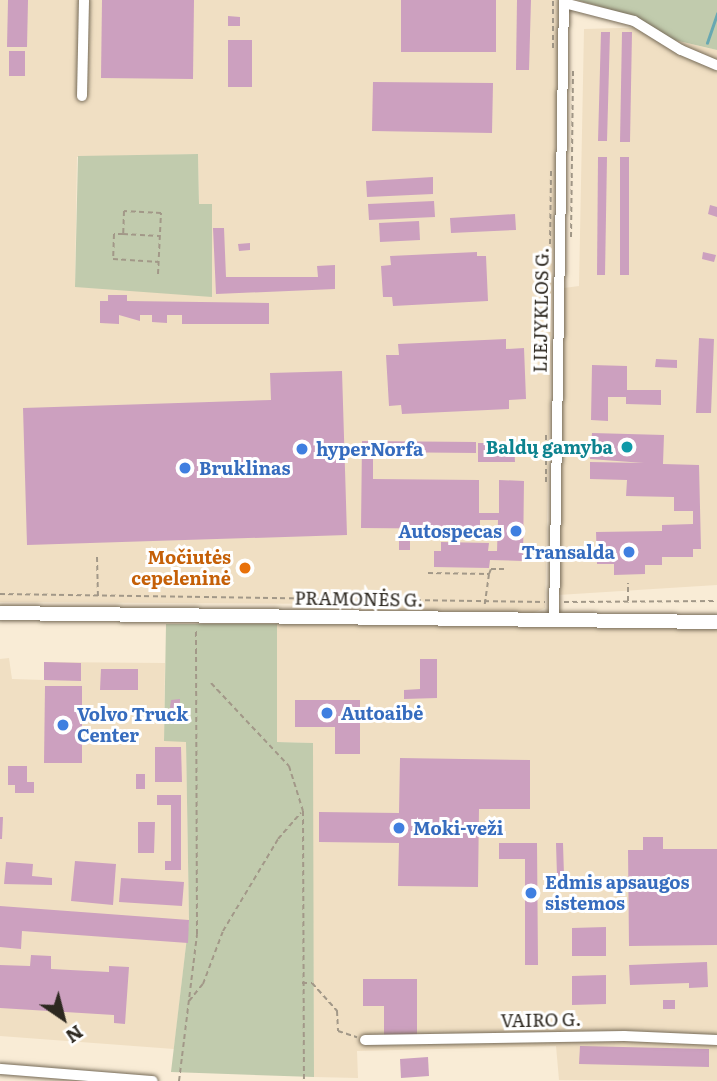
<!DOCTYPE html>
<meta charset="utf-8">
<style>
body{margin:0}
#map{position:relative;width:717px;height:1081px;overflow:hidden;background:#f9ecd6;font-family:Literata,serif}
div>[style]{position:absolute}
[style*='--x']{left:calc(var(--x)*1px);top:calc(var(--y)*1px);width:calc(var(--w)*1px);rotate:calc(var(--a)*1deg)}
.built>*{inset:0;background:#f0dfc3}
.green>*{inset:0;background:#c1cbad}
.stream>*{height:2.5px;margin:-1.25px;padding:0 1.25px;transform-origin:1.25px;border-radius:1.25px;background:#68a8b2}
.building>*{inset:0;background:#cca0bf}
.path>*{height:2px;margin-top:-1px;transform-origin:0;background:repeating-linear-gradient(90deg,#a29888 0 5px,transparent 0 8.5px)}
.roads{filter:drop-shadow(0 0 2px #766b58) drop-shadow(0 0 2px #766b58)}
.minor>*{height:10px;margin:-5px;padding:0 5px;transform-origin:5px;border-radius:5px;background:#fff}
.secondary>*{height:14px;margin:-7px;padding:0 7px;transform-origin:7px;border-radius:7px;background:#fff}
.dots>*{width:19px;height:19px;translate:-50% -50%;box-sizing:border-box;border:4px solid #fff;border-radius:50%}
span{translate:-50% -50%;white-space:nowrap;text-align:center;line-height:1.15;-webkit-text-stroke:6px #fff;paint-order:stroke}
.street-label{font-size:18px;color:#2d2820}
.culture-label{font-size:18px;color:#0d838f;font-weight:700}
.right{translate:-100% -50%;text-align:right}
.shop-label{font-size:18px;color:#366cbe;font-weight:700}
.left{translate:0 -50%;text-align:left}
.food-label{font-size:18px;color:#c56008;font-weight:700}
.north{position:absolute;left:28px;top:983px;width:70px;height:70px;-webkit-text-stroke:5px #fff;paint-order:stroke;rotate:145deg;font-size:19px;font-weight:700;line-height:28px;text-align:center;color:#2d2820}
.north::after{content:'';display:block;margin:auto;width:24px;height:32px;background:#2d2820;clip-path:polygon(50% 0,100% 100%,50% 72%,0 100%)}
</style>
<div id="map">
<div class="built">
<div style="clip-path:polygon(evenodd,0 0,559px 0,545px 608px,533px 613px,368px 610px,360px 604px,0 602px,0 0,198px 154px,199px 204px,212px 204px,75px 287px,77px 157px,198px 154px)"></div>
<div style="clip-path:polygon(656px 27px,670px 39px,717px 50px,717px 585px,558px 595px,564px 288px,579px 286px,584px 29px)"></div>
<div style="clip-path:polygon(277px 624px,717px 629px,717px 1081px,559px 1080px,556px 1046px,357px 1051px,358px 1078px,314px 1077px,312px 743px,277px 742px)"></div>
<div style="clip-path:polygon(9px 658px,12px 679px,44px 680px,44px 662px,165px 663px,164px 741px,186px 741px,189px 920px,174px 1049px,0 1036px,0 659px)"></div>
</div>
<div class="green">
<div style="clip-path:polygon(577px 0,717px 0,717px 50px,670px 39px,636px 17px)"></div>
<div style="clip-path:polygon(198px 154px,199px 204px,212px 204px,212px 297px,75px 287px,78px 156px)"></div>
<div style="clip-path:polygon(166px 624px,277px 624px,277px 742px,313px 743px,314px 1077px,171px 1072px,189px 920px,186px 742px,164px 741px)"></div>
</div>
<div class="stream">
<div style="--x:707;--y:43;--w:31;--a:-71"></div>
</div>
<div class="building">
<div style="clip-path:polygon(8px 0,28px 0,27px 47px,7px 47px)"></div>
<div style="clip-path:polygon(102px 0,194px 0,193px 79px,101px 78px)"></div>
<div style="clip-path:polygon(401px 0,496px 0,496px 52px,401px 52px)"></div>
<div style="clip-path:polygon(517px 0,531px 0,529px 70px,516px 70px)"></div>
<div style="clip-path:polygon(228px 16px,240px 17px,240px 26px,228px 26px)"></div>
<div style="clip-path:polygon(601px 32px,610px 32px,607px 141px,598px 141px)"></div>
<div style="clip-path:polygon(622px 32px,632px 32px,630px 142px,620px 142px)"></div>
<div style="clip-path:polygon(228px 40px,252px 40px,252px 87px,228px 87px)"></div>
<div style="clip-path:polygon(9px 51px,25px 51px,25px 76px,9px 76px)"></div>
<div style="clip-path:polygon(373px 82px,493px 83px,492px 133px,372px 131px)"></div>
<div style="clip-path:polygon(598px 157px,607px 157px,605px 275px,597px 275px)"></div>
<div style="clip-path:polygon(620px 157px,629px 157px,629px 275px,620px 275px)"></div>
<div style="clip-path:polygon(433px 177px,433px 194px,367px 197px,366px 181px)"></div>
<div style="clip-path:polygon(434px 201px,435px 217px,369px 220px,368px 204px)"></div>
<div style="clip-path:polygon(710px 205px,717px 207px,717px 217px,708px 214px)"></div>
<div style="clip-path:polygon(515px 214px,516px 230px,451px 233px,450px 218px)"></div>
<div style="clip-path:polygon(419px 221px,420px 240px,380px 242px,379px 223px)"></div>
<div style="clip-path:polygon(213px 228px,224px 228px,226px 277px,318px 277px,317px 266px,335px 265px,335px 289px,216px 294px)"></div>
<div style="clip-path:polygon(250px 243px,250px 250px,239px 251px,238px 244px)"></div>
<div style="clip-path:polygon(477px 252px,477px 256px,486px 256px,488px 301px,393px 306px,392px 297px,383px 297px,381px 266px,391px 265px,390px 256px)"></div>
<div style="clip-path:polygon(703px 252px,716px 255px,714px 262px,702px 259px)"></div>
<div style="clip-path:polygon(108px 295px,127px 295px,127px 301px,269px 303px,269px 324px,182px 324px,182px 315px,167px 315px,167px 323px,152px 322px,152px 315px,140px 315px,140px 321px,119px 315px,119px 324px,100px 323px,100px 301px,108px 301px)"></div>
<div style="clip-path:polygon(699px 338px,714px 339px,711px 413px,696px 413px)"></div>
<div style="clip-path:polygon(506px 339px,506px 349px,524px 348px,526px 399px,509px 400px,509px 409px,402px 414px,401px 405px,389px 406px,386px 355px,399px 355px,398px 344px)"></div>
<div style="clip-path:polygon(656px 359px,677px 360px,677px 368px,655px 367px)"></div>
<div style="clip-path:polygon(592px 365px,627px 366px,627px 390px,661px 390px,661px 405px,626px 404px,626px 397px,608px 397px,608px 421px,591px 420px)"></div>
<div style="clip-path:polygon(342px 371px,347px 535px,27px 545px,23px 408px,271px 400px,270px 373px)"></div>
<div style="clip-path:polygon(592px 433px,664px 435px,663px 464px,699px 465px,701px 549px,693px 549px,693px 557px,662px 557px,662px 565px,645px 565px,645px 574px,614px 575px,614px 564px,597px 564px,596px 532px,662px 531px,662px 525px,693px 524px,693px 511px,674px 511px,674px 497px,626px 496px,627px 480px,590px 479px,590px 462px,644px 463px,590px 459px)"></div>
<div style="clip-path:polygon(362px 441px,476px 442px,476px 453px,373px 452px,373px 479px,479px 480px,479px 513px,499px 513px,499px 480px,524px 481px,523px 561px,490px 560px,489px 568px,434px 567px,434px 551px,441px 551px,441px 542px,489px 543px,488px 551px,497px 551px,498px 520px,480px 520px,480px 529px,361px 528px)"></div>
<div style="clip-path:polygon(478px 443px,514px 443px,515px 462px,478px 462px)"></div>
<div style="clip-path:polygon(399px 540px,410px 540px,410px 550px,399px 550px)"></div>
<div style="clip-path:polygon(253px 565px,253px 571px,238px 572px,238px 566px)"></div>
<div style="clip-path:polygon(420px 659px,437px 659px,437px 698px,404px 699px,404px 690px,420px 689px)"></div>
<div style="clip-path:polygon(44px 662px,81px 663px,81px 681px,44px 680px)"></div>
<div style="clip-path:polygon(101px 669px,138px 669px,138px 690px,100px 690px)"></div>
<div style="clip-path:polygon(45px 686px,82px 686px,82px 763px,44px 763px)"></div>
<div style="clip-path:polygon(180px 699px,179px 721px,168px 722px,171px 700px)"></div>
<div style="clip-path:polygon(295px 700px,360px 700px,360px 754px,335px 754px,335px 727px,295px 727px)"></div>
<div style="clip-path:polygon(155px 747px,181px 747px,182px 782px,155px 782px)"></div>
<div style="clip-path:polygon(400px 758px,530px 760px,530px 809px,479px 809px,478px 887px,398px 886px,399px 843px,319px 842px,319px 812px,399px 813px)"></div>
<div style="clip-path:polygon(8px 766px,27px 766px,27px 782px,34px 782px,34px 793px,15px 793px,15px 785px,8px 785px)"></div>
<div style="clip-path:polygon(136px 774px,145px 774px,145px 789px,136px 789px)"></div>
<div style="clip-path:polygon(157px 795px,181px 795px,181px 870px,165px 870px,165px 861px,171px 861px,171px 805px,157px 805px)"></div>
<div style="clip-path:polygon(0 817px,3px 817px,2px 839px,0 839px)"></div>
<div style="clip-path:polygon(138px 822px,155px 822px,154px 853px,138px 853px)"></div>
<div style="clip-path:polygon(643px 837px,663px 837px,663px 849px,717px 849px,717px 945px,629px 946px,628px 850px,643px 850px)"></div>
<div style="clip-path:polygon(499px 843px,537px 843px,538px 965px,525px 965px,525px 859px,499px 859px)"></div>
<div style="clip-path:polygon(556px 843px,563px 843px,564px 876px,557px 876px)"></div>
<div style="clip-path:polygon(75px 861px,116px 864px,113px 905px,71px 901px)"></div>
<div style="clip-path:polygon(6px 862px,33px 864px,32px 876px,52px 878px,52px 885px,4px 884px)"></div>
<div style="clip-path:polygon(121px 878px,184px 882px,182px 906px,119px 902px)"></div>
<div style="clip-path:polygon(0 906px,189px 920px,188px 943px,22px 931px,21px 949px,0 947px)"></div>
<div style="clip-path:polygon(606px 927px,606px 956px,572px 956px,572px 928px)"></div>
<div style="clip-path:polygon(31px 955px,51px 956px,51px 969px,109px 972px,109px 966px,129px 967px,125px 1024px,114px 1023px,114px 1015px,0 1008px,0 965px,30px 966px)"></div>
<div style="clip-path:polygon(707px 962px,708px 987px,689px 988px,689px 983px,630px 985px,629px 965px)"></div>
<div style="clip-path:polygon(606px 975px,606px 1004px,572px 1005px,572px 976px)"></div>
<div style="clip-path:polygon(363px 979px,417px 979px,417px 1037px,384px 1038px,384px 1006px,363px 1006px)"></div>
<div style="clip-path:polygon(663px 1000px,675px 1000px,675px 1009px,663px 1009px)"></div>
<div style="clip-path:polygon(580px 1046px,709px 1049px,709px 1067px,579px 1064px)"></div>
<div style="clip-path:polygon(428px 1057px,429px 1076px,401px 1078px,400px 1059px)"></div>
</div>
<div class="path">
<div style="--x:553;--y:48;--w:48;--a:-90"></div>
<div style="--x:123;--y:234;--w:36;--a:3"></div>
<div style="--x:571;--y:237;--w:166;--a:-89.3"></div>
<div style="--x:550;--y:244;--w:75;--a:-89.2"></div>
<div style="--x:158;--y:274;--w:61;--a:-87.2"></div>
<div style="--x:161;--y:213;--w:37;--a:-177"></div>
<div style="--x:124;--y:211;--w:23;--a:92"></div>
<div style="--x:123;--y:234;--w:9;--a:180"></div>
<div style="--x:114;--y:234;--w:25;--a:92"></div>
<div style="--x:113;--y:259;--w:46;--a:3.7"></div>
<div style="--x:546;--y:482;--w:51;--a:-90"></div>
<div style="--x:97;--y:557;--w:40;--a:88.6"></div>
<div style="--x:428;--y:573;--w:61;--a:0.9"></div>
<div style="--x:489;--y:574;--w:34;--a:98"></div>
<div style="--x:489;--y:574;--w:5;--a:-68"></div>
<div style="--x:491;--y:569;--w:17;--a:0"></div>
<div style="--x:0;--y:594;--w:545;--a:0.84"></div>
<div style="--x:628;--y:601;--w:18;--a:-90"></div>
<div style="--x:564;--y:602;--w:153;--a:-0.4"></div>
<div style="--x:211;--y:683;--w:114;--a:46.8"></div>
<div style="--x:289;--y:766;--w:47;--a:72.7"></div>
<div style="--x:303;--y:811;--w:270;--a:89.8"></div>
<div style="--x:302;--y:983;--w:10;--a:0"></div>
<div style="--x:312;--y:983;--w:38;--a:48"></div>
<div style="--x:337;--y:1011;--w:20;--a:87"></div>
<div style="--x:338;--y:1031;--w:20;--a:18"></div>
<div style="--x:189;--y:1001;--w:22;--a:-51"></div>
<div style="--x:203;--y:984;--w:57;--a:-69.3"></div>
<div style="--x:223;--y:931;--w:107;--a:-59.1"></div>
<div style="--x:278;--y:839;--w:35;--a:-49"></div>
<div style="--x:179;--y:1081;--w:148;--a:-83"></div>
<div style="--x:197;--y:934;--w:306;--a:-90.2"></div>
</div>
<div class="roads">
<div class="minor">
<div style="--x:564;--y:3;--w:72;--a:14.4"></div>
<div style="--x:634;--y:21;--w:55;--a:31.7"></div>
<div style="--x:681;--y:50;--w:39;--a:23"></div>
<div style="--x:82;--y:96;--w:96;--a:-88.8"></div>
<div style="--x:554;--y:620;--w:620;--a:-89.08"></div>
<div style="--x:365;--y:1040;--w:259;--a:-0.9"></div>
<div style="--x:624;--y:1036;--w:93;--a:2.5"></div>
<div style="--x:0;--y:1069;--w:153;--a:4.5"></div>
</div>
<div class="secondary">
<div style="--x:0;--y:613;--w:717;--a:0.72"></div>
</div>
</div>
<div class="dots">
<div style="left:627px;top:447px;background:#0f9aa8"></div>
<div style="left:302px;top:449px;background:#3f7fe0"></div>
<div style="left:185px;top:468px;background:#3f7fe0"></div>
<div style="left:516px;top:531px;background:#3f7fe0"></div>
<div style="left:629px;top:552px;background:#3f7fe0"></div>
<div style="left:245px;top:568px;background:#e8710a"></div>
<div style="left:327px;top:713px;background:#3f7fe0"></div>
<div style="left:63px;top:725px;background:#3f7fe0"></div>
<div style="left:399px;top:828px;background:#3f7fe0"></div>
<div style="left:531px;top:893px;background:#3f7fe0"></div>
</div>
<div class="street-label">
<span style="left:541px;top:310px;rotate:-89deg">LIEJYKLOS G.</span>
<span style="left:359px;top:599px;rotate:1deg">PRAMONĖS G.</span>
<span style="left:541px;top:1020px;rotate:-1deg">VAIRO G.</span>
</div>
<div class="culture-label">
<span class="right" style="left:613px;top:447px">Baldų gamyba</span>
</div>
<div class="shop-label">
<span class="left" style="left:316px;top:449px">hyperNorfa</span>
<span class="left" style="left:199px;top:468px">Bruklinas</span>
<span class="right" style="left:502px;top:531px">Autospecas</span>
<span class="right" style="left:615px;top:552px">Transalda</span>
<span class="left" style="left:341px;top:713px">Autoaibė</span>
<span class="left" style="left:77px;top:725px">Volvo Truck<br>Center</span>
<span class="left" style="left:413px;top:828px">Moki-veži</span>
<span class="left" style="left:545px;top:893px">Edmis apsaugos<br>sistemos</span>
</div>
<div class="food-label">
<span class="right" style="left:231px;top:568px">Močiutės<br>cepeleninė</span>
</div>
<div class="north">N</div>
</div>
